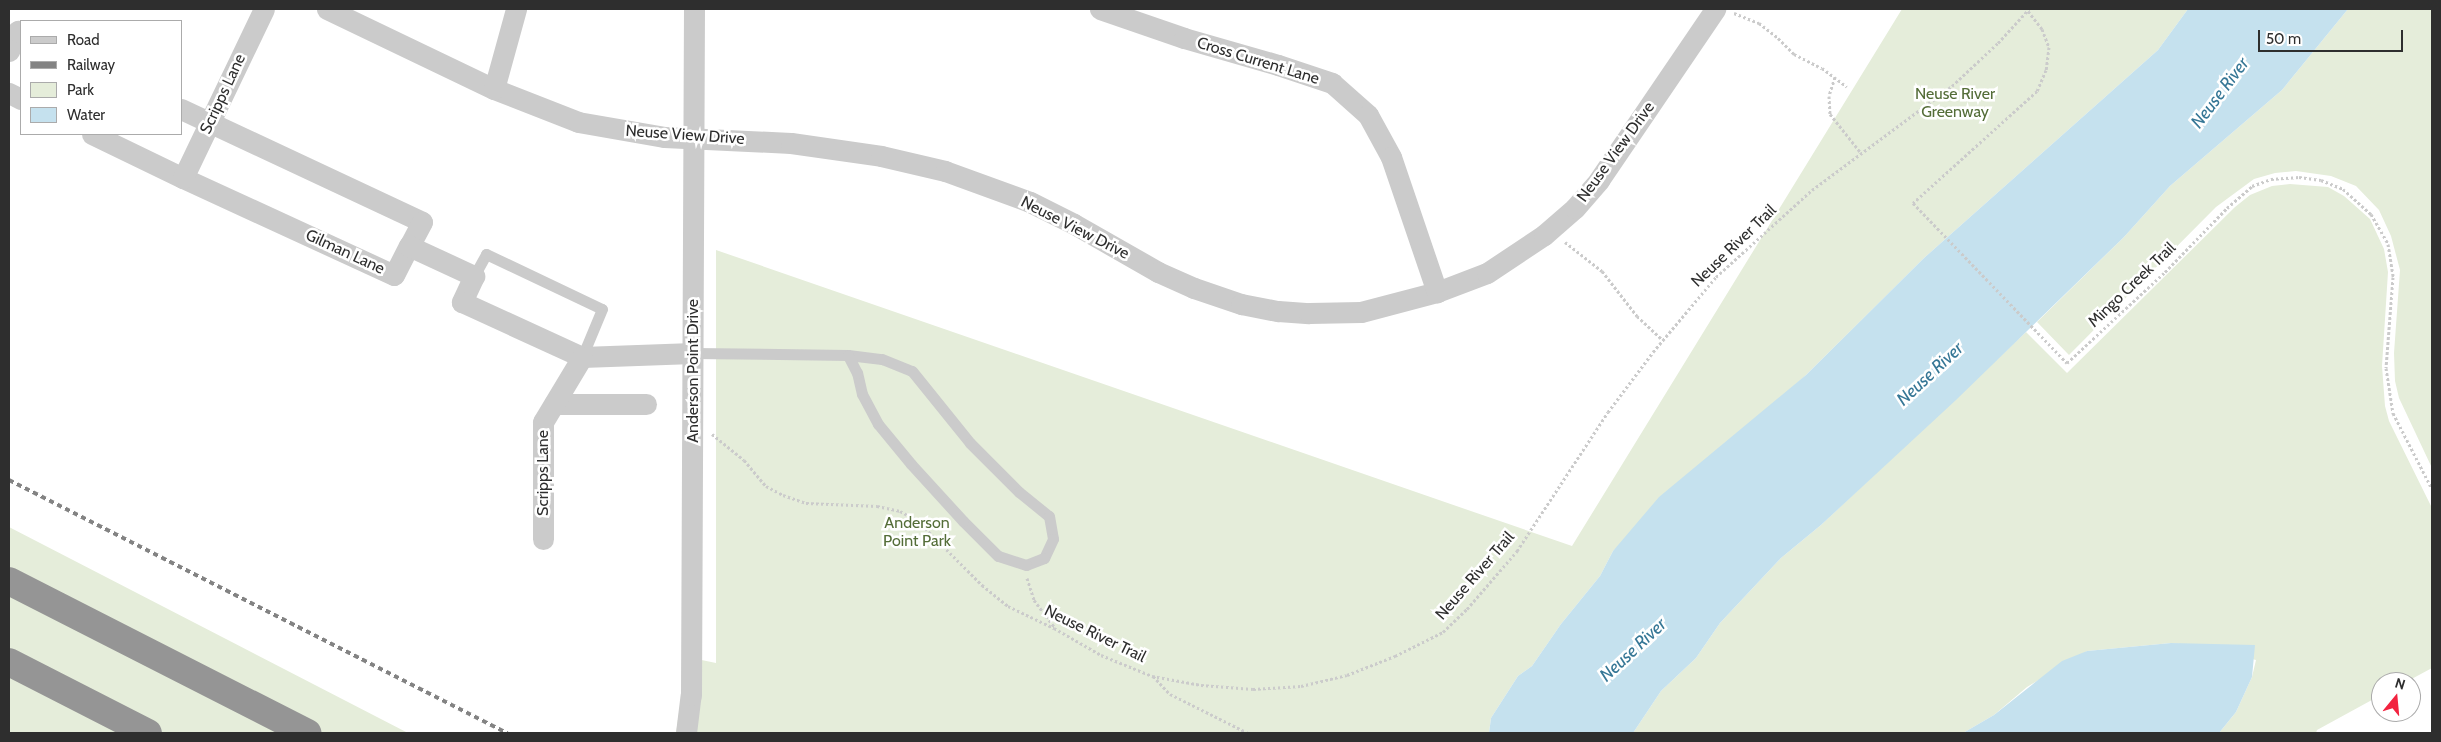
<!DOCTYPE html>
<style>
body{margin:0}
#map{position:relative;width:2441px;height:742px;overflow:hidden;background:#fff;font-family:Cabin,sans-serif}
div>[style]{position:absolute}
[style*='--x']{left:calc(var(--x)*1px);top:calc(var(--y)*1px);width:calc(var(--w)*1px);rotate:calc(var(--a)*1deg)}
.green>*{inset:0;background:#e5edda}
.water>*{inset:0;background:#c5e1ee}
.path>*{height:3px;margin-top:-1.5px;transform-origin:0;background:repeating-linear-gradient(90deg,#cbcbcb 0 2.5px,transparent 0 5px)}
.service>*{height:11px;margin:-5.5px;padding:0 5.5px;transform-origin:5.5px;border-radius:5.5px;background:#cbcbcb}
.minor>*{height:21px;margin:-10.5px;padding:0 10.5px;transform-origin:10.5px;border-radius:10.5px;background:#cbcbcb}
.motorway>*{height:28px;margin:-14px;padding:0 14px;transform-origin:14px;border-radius:14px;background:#959595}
.rail>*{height:4px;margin-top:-2px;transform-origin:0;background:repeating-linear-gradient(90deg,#838383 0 5px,transparent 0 9px)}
span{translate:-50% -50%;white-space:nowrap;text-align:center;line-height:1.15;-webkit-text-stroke:5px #fff;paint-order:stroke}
.street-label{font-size:16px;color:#2e2e2e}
.park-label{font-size:16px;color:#546d38}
.water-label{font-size:18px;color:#367796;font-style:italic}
.frame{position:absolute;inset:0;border:10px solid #2e2e2e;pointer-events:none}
.legend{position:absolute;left:20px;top:20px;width:162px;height:115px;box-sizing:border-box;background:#fff;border:1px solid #ababab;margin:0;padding:6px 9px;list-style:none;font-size:15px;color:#2e2e2e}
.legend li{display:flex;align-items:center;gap:10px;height:25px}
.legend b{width:25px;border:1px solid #ababab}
.north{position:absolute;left:2371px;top:672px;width:50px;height:50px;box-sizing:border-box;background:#fff;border:1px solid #ababab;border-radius:50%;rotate:17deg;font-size:14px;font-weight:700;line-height:20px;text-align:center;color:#2e2e2e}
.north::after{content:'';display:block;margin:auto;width:18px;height:22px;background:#f2233f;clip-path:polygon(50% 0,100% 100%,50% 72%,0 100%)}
.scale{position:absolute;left:2258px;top:30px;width:145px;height:22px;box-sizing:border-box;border:2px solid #2e2e2e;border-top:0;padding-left:6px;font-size:15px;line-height:18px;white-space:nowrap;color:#2e2e2e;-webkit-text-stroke:4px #fff;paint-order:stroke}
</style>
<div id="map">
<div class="green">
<div style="clip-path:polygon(1902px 9px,2188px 9px,2158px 50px,1924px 258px,1806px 375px,1613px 551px,1600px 576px,1561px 624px,1532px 666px,1518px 676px,1491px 718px,1489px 733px,676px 733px,687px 657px,716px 663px,716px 250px,1572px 546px)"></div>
<div style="clip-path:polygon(2348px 9px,2432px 9px,2432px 468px,2399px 398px,2395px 381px,2394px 353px,2400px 270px,2391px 236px,2379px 210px,2356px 186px,2331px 176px,2296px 171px,2275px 173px,2254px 179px,2216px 207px,2069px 355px,2037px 322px,2124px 237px,2170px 186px,2282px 90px)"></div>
<div style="clip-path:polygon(2290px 184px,2328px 187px,2344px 196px,2370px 219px,2384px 249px,2388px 272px,2382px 366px,2385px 406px,2389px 421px,2432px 508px,2432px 668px,2406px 682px,2381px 682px,2381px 695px,2317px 730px,2316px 733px,2219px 733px,2236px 712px,2252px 677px,2256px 660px,2199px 646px,2171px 643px,2087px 651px,2027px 687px,1994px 715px,1963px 733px,1633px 733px,1661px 691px,1696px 658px,1720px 623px,1781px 558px,1821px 525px,2026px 332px,2067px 373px,2235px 207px,2250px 195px,2272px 186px)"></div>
<div style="clip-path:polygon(9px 527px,408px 733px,9px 733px)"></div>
</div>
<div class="water">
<div style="clip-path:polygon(2188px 9px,2348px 9px,2282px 90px,2170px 186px,2124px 237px,1956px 400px,1821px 525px,1781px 558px,1720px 623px,1696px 658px,1661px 691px,1633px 733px,1489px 733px,1491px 718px,1518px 676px,1532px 666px,1561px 624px,1600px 576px,1613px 551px,1659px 497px,1806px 375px,1924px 258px,2158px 50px)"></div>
<div style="clip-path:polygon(2171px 643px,2255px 645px,2252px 677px,2236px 712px,2219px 733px,1963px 733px,1994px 715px,2062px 661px,2087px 651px)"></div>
</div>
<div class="path">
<div style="--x:2028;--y:11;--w:23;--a:52"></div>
<div style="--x:2042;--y:29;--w:19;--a:69"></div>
<div style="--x:2049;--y:47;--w:23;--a:97"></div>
<div style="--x:2046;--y:70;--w:23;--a:113"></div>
<div style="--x:2037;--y:91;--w:167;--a:137.9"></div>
<div style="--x:1913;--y:203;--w:222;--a:46.1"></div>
<div style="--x:2067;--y:363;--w:134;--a:-42.9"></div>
<div style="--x:2165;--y:272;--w:89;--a:-45.9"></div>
<div style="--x:2227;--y:208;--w:33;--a:-41"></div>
<div style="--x:2252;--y:186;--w:20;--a:-20"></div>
<div style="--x:2271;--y:179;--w:28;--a:-4"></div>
<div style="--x:2299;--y:177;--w:22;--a:8"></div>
<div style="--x:2321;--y:180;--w:24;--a:22"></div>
<div style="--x:2343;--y:189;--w:38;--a:42"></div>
<div style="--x:2371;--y:214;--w:34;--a:60"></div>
<div style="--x:2388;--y:244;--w:33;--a:81"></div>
<div style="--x:2393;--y:277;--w:91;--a:94.4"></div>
<div style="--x:2386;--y:368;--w:46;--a:81.2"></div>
<div style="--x:2393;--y:413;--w:85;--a:62.8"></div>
<div style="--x:1734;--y:13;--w:27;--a:22"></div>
<div style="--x:1759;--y:23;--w:24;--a:38"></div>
<div style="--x:1778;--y:38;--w:23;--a:45"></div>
<div style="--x:1794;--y:54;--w:31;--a:27"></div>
<div style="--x:1822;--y:68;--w:31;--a:37"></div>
<div style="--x:1835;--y:77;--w:20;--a:108"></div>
<div style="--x:1829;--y:96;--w:18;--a:87"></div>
<div style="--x:1830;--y:114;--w:50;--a:51.5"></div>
<div style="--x:1565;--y:242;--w:47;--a:38.1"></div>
<div style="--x:1602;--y:271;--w:57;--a:52.1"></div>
<div style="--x:1637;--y:316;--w:35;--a:43"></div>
<div style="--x:712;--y:434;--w:41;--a:39.1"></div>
<div style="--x:744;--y:460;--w:34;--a:50"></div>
<div style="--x:766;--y:486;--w:19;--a:28"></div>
<div style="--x:783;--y:495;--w:24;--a:19"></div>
<div style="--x:806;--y:503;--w:71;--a:2.4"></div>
<div style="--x:877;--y:506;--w:24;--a:12"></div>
<div style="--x:900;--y:511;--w:21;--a:29"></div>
<div style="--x:918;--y:521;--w:91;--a:45"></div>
<div style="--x:982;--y:585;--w:33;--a:39"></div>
<div style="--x:1008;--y:606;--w:51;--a:25.6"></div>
<div style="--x:1054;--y:628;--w:54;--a:29.9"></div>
<div style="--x:1101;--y:655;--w:55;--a:22.4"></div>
<div style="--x:1152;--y:676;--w:50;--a:10.4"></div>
<div style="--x:1201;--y:685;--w:52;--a:4.4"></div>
<div style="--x:1253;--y:689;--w:48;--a:-3.6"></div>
<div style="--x:1301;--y:686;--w:47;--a:-13.4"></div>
<div style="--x:1347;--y:675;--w:52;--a:-21.6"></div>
<div style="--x:1395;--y:656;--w:54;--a:-26.6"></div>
<div style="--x:1443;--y:632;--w:33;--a:-44"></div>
<div style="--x:1467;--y:609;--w:77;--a:-49.2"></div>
<div style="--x:1517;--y:551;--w:166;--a:-56.8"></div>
<div style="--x:1608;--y:412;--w:75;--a:-53.1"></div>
<div style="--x:1653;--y:352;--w:98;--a:-50"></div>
<div style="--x:1716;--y:277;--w:130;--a:-42.2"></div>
<div style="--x:1812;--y:190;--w:174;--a:-36.6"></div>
<div style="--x:1952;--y:86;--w:63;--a:-43.1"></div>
<div style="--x:1998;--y:43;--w:46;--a:-47.6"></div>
<div style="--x:1027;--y:578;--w:23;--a:72"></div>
<div style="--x:1034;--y:600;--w:34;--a:53"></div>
<div style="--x:1153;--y:676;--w:25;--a:47"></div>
<div style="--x:1170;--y:694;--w:87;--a:26.6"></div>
</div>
<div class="service">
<div style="--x:474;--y:276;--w:25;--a:-61"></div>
<div style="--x:486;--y:254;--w:128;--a:25.4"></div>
<div style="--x:602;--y:309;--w:52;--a:112.6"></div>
<div style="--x:693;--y:353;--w:155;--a:0.7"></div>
<div style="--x:848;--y:355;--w:34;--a:7"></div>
<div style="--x:882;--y:359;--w:32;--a:22"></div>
<div style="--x:912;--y:371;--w:92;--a:51.1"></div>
<div style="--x:970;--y:443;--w:69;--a:45"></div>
<div style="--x:1019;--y:492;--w:38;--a:39"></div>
<div style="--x:1049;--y:516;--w:23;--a:80"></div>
<div style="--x:1053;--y:539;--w:21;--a:115"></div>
<div style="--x:1044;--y:558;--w:19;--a:159"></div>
<div style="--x:1026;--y:565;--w:29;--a:-162"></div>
<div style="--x:998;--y:556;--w:49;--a:-135"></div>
<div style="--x:963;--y:521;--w:77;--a:-132.4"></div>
<div style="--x:911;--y:464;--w:52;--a:-129.5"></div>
<div style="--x:878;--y:424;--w:34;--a:-118"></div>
<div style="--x:862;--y:394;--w:22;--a:-103"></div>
<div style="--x:857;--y:373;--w:20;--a:-117"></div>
</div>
<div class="minor">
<div style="--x:327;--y:9;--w:185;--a:25.6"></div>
<div style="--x:494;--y:89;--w:90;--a:21.4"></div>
<div style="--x:578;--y:122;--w:87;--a:9.9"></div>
<div style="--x:664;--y:137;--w:127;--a:2.7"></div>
<div style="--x:791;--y:143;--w:91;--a:8.2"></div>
<div style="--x:881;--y:156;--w:66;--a:13.2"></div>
<div style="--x:945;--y:171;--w:90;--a:20"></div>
<div style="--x:1030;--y:202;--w:49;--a:26.6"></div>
<div style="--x:1074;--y:224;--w:97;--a:29.7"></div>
<div style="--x:1158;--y:272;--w:39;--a:24"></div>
<div style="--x:1194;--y:288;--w:50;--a:18.8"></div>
<div style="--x:1241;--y:304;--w:38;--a:11"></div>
<div style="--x:1278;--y:311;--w:31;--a:4"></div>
<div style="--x:1309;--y:313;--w:52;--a:-1.1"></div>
<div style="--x:1361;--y:312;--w:79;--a:-14.7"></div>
<div style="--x:1437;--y:292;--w:53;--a:-20.8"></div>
<div style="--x:1487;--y:273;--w:69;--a:-33.7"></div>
<div style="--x:1544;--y:235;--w:41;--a:-41.1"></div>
<div style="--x:1575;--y:208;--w:37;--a:-49"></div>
<div style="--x:1599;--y:180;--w:207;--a:-55.8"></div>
<div style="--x:1100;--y:9;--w:89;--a:19"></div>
<div style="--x:1184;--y:38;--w:98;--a:16"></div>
<div style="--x:1278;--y:65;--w:57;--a:18.4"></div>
<div style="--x:1332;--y:83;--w:48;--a:41.6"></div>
<div style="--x:1368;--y:115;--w:48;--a:61.3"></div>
<div style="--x:1391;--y:157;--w:143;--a:71.2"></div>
<div style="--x:9;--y:51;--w:22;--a:-66"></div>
<div style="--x:18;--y:31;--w:4;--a:34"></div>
<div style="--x:494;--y:89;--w:83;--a:-74.6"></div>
<div style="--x:9;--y:93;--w:13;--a:27"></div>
<div style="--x:181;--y:109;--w:266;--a:25.1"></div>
<div style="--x:422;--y:222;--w:27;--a:118"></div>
<div style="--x:92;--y:134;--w:101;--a:25.8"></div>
<div style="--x:183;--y:178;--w:232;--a:24.7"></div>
<div style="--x:394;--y:275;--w:33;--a:-63"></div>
<div style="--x:409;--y:246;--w:72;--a:24.8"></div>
<div style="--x:474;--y:276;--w:29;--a:115"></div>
<div style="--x:462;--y:302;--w:132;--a:24.6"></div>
<div style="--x:582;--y:357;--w:111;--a:-2.1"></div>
<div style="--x:183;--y:178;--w:187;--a:-64.4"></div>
<div style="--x:554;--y:404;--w:92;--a:0"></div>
<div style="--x:543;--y:539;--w:117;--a:-90"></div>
<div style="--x:543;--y:422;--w:76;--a:-59"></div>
<div style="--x:686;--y:733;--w:38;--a:-83"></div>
<div style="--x:691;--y:695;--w:686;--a:-89.75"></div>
</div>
<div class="motorway">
<div style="--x:9;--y:581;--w:335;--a:27"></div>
<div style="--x:9;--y:662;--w:156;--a:27.1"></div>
</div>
<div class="rail">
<div style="--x:9;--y:480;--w:559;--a:26.93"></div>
</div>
<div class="street-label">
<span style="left:1258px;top:61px;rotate:17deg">Cross Current Lane</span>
<span style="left:223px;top:94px;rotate:-65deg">Scripps Lane</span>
<span style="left:685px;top:135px;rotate:4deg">Neuse View Drive</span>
<span style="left:1616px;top:152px;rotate:-54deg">Neuse View Drive</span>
<span style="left:1075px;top:228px;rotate:27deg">Neuse View Drive</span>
<span style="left:1734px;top:246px;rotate:-44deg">Neuse River Trail</span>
<span style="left:345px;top:252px;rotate:25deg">Gilman Lane</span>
<span style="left:2132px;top:285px;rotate:-44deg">Mingo Creek Trail</span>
<span style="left:693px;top:371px;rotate:-90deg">Anderson Point Drive</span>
<span style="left:543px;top:473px;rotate:-90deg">Scripps Lane</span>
<span style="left:1475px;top:576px;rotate:-49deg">Neuse River Trail</span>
<span style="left:1095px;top:634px;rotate:26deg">Neuse River Trail</span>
</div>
<div class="park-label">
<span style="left:1955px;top:103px">Neuse River<br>Greenway</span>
<span style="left:917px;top:532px">Anderson<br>Point Park</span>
</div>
<div class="water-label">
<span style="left:2220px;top:93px;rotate:-53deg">Neuse River</span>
<span style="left:1930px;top:374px;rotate:-43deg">Neuse River</span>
<span style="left:1633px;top:650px;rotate:-43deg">Neuse River</span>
</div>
<div class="frame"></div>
<ul class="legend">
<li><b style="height:6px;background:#cbcbcb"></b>Road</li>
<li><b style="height:6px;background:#838383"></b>Railway</li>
<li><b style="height:14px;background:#e5edda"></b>Park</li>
<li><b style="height:14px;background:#c5e1ee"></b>Water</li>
</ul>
<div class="north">N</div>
<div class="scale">50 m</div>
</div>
